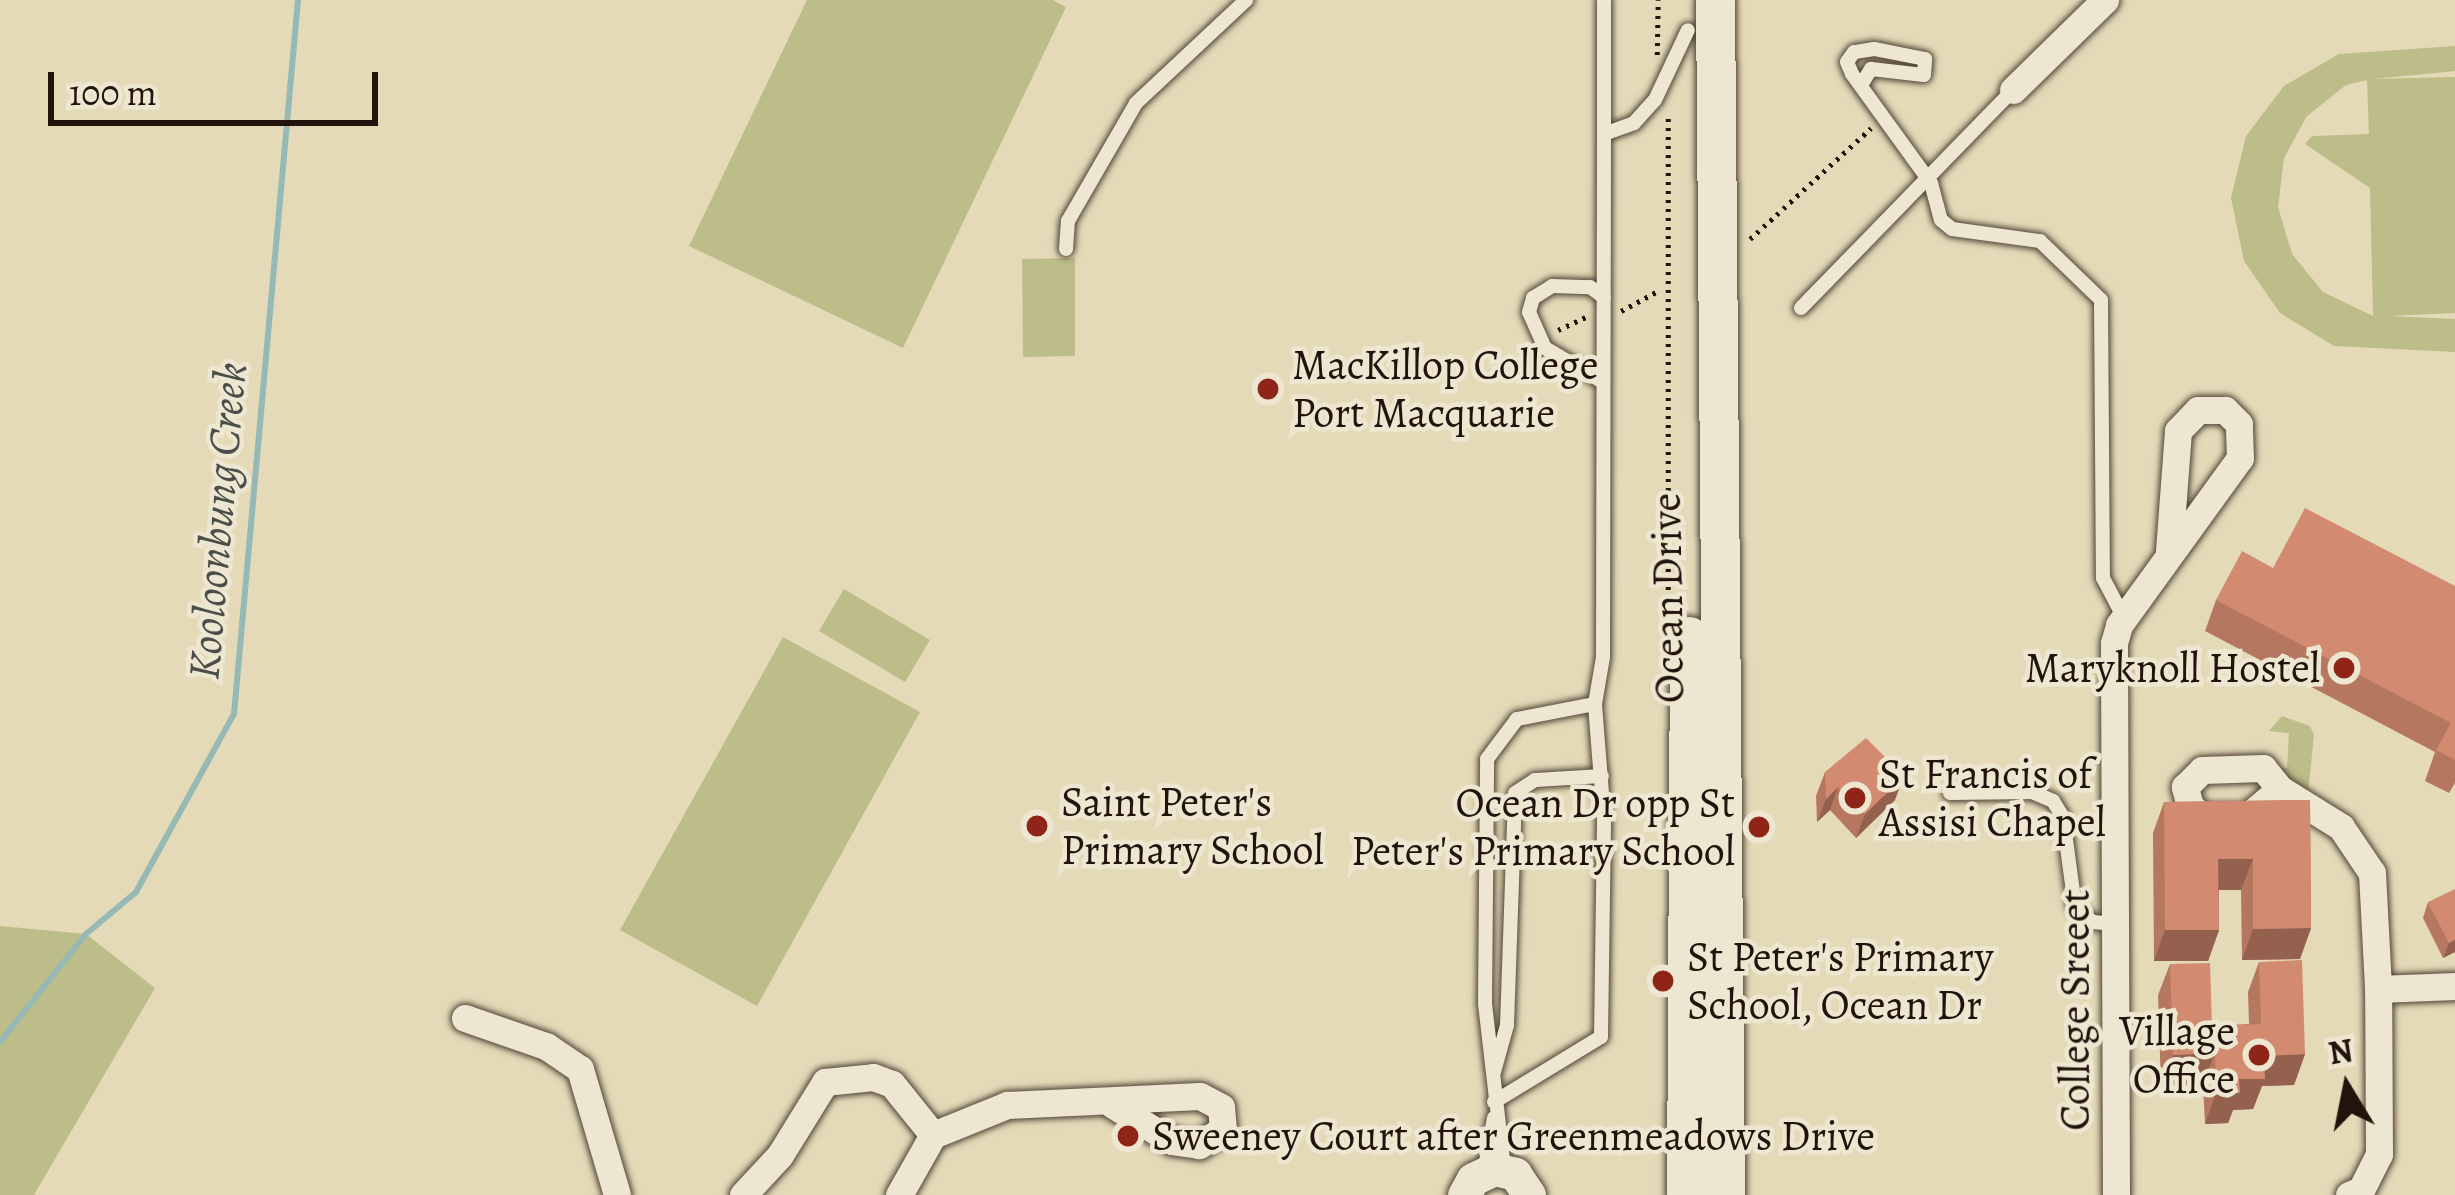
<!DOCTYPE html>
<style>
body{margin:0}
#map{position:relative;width:2455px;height:1195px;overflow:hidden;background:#e4dab8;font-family:Alegreya,serif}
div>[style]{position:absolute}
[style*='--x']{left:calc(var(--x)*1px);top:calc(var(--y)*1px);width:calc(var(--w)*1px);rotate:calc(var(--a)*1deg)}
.green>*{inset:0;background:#bcbd89}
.stream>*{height:6px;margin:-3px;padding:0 3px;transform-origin:3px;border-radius:3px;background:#97b9b6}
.path>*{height:4.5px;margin-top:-2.25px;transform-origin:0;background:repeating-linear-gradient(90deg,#22130c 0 3px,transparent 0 9px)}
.roads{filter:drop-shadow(0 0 3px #524537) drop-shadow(0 0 3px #524537)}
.service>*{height:14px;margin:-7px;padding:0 7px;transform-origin:7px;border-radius:7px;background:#ede7d1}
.minor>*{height:27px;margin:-13.5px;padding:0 13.5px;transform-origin:13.5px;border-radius:13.5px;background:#ede7d1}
.tertiary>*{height:33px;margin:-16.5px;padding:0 16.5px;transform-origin:16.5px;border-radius:16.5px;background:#ede7d1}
.secondary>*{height:39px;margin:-19.5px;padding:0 19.5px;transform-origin:19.5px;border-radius:19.5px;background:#ede7d1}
.wall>*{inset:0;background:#b57760}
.shaded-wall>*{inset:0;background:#93614e}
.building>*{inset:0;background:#d28a70}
.dots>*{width:33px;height:33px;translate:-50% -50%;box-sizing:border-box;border:6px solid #ede7d1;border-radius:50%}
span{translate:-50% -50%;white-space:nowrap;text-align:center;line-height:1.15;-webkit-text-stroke:9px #ede7d1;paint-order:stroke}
.poi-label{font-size:42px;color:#22130c}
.left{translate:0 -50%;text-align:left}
.right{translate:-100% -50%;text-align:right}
.street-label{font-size:42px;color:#22130c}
.water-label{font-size:45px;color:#4b4d48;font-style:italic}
.north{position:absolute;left:2287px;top:1027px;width:120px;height:120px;-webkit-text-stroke:9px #ede7d1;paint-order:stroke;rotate:350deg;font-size:33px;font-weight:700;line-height:48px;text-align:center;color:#22130c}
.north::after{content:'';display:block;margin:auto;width:42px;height:54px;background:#22130c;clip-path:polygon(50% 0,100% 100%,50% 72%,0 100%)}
.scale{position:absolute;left:48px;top:72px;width:330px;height:54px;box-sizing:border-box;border:6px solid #22130c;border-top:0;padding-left:15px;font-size:36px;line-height:42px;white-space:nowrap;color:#22130c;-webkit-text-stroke:9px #ede7d1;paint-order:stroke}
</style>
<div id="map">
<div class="green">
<div style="clip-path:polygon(807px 0,1053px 0,1066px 7px,903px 348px,689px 246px)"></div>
<div style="clip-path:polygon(evenodd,2455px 46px,2455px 71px,2373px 79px,2455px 77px,2455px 313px,2388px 316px,2455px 319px,2455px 352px,2334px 346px,2280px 313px,2244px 261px,2231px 198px,2246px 136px,2284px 86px,2339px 54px,2455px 46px,2367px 80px,2369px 134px,2312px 136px,2305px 144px,2370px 188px,2373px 316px,2323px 292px,2292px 254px,2278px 207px,2284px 158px,2307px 116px,2346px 85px,2367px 80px)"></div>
<div style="clip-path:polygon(1075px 258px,1075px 356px,1023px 357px,1022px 259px)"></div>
<div style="clip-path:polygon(844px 589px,930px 640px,905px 682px,819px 631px)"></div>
<div style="clip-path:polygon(783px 637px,920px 712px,757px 1006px,620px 930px)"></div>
<div style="clip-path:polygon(2282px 716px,2310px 726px,2314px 735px,2308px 794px,2267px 768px,2287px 768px,2289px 733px,2269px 731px)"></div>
<div style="clip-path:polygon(0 926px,86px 934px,155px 988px,34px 1195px,0 1195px)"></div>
</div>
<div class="stream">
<div style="--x:0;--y:1042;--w:138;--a:-51.5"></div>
<div style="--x:86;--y:934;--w:65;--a:-40"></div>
<div style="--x:136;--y:892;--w:203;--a:-61.2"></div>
<div style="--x:234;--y:714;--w:717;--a:-84.88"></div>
</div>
<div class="path">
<div style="--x:1657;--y:55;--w:55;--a:-89"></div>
<div style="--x:1750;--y:239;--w:164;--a:-42.5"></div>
<div style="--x:1621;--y:311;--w:42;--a:-28.4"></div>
<div style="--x:1558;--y:330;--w:31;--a:-25"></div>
<div style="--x:1668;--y:617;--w:504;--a:-90"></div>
</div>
<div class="roads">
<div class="service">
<div style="--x:1604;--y:0;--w:134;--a:90"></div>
<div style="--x:1861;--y:85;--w:19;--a:-58"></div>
<div style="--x:1871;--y:69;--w:53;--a:6.5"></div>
<div style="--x:1924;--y:75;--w:16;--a:-86"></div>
<div style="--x:1925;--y:59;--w:52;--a:-168.9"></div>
<div style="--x:1874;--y:49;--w:20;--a:171"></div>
<div style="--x:1854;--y:52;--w:12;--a:125"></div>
<div style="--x:1847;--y:62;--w:13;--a:67"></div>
<div style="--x:1852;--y:74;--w:135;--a:54.1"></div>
<div style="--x:1931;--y:183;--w:38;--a:75"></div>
<div style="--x:1941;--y:220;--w:14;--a:39"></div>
<div style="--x:1952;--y:229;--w:89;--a:7.8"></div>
<div style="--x:2040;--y:241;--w:85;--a:44"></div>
<div style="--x:2101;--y:300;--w:278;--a:89.6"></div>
<div style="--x:2103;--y:578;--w:45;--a:62.3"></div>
<div style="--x:1066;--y:249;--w:28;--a:-86"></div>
<div style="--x:1068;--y:221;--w:136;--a:-60"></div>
<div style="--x:1136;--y:103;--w:151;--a:-43.1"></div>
<div style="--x:1801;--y:308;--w:304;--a:-45.8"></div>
<div style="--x:1603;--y:382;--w:67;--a:-149.6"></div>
<div style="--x:1545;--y:348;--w:39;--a:-114"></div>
<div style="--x:1529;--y:312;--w:15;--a:-74"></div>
<div style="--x:1533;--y:298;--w:22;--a:-32"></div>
<div style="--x:1552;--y:286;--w:38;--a:2"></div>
<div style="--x:1590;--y:287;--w:17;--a:36"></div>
<div style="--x:1950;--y:793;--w:82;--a:-0.7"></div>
<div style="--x:2032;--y:792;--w:23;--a:23"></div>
<div style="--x:2053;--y:801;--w:19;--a:58"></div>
<div style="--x:2063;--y:817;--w:91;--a:82.4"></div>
<div style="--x:2075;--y:907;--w:23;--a:40"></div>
<div style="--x:2093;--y:922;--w:25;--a:5"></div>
<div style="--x:1494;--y:1072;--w:49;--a:-74.5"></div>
<div style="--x:1507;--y:1025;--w:232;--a:-88"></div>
<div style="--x:1515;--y:793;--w:24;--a:-33"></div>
<div style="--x:1535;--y:780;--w:67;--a:-3.4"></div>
<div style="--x:1494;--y:1102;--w:125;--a:-31.3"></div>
<div style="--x:1601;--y:1037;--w:218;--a:-89.2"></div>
<div style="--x:1604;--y:819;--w:115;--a:-94.5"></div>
<div style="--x:1595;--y:704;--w:48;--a:-80.3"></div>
<div style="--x:1603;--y:657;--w:523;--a:-89.89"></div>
<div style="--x:1604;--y:134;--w:32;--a:-20"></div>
<div style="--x:1634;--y:123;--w:31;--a:-48"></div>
<div style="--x:1655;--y:100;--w:77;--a:-64.8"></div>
<div style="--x:1485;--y:1167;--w:50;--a:-79.6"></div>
<div style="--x:1504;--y:1168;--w:166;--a:-96.6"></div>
<div style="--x:1485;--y:1003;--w:244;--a:-89.5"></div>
<div style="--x:1487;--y:759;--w:50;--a:-53.1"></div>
<div style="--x:1517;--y:719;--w:79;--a:-10.9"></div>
</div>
<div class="minor">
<div style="--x:2013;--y:90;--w:129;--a:-44.4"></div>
<div style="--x:2280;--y:789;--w:43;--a:139.7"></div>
<div style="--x:2247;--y:817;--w:44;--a:180"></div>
<div style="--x:2203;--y:817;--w:17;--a:-140"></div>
<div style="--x:2190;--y:806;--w:20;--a:-105"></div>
<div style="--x:2185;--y:787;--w:24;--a:-45"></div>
<div style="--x:2202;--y:770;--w:61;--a:-1.9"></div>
<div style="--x:2263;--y:768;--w:27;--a:51"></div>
<div style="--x:2280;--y:789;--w:72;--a:31.9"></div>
<div style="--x:2341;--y:827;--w:55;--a:56"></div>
<div style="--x:2372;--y:873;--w:116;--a:87"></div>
<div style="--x:465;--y:1018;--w:86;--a:19.1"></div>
<div style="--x:546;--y:1046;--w:41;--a:34.1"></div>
<div style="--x:580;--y:1069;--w:131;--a:73.6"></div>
<div style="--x:743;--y:1195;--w:54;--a:-47.2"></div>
<div style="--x:780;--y:1155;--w:86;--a:-58.3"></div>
<div style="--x:825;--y:1082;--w:48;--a:-5.9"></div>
<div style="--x:873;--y:1077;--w:20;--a:20"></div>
<div style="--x:892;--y:1084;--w:65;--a:51.2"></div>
<div style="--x:899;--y:1195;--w:69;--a:-60.5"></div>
<div style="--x:933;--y:1135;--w:80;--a:-22.1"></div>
<div style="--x:1007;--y:1105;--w:193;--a:-2.7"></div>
<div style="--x:1200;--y:1096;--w:24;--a:28"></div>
<div style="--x:1221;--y:1107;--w:22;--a:85"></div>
<div style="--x:1223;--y:1129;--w:29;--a:146"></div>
<div style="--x:1199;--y:1145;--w:27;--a:-172"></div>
<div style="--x:1172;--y:1141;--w:69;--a:-148.6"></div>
<div style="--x:2116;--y:1195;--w:552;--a:-90.21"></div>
<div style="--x:2114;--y:643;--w:19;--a:-74"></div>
<div style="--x:2119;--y:625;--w:206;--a:-54.1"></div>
<div style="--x:2240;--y:458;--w:34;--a:-92"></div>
<div style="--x:2239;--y:424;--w:20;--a:-135"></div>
<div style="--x:2225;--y:410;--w:27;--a:180"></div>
<div style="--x:2198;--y:410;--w:29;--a:134"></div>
<div style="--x:2178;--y:431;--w:121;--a:94.3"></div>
<div style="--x:2349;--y:1195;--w:13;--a:-23"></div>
<div style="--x:2361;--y:1190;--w:40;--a:-63.4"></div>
<div style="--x:2379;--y:1154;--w:165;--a:-90.3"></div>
<div style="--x:2378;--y:989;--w:77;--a:-2.2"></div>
</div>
<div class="tertiary">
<div style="--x:1464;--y:1195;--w:18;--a:-61"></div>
<div style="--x:1473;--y:1179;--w:23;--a:-25"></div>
<div style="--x:1494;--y:1169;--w:22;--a:13"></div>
<div style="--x:1515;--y:1174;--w:25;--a:56"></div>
</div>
<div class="secondary">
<div style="--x:1715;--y:0;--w:1195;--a:89.52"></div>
<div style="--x:1686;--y:1195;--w:559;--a:-89.69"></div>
</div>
</div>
<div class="wall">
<div style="clip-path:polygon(2273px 568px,2455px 586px,2455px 783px,2449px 793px,2425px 781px,2435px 752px,2205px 631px,2216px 600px)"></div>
<div style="clip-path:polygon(1825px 772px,1895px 800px,1856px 838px,1830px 810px,1817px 822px,1816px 796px)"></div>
<div style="clip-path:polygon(2310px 800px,2311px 928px,2300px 959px,2242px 960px,2241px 890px,2219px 890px,2219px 930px,2208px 961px,2154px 961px,2153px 833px,2164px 802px)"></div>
<div style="clip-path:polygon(2428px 902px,2455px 952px,2443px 958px,2423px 918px)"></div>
<div style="clip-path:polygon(2259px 962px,2305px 1054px,2294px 1085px,2262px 1086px,2253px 1109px,2233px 1110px,2228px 1123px,2205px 1124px,2203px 1084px,2161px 1086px,2158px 995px,2170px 964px,2212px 1026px,2249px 1024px,2248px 992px)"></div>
</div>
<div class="shaded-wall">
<div style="clip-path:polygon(1904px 776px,1895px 800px,1856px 838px,1865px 814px)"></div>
<div style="clip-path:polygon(1838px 787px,1830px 810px,1817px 822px,1826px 799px)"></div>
<div style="clip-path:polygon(2218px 859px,2253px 859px,2241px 890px,2207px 890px)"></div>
<div style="clip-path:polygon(2311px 928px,2300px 959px,2242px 960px,2253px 929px)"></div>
<div style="clip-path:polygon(2165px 930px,2219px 930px,2208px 961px,2154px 961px)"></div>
<div style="clip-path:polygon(2455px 939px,2455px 952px,2443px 958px,2449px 943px)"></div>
<div style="clip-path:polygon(2215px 1053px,2203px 1084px,2161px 1086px,2173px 1055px)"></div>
<div style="clip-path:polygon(2305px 1054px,2294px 1085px,2262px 1086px,2253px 1109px,2233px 1110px,2228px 1123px,2205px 1124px,2216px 1093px,2239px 1079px,2264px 1056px)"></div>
</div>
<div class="building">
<div style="clip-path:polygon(2305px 508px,2455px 586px,2455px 760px,2436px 750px,2451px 723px,2216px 600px,2242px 551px,2273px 568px)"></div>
<div style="clip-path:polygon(1866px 738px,1904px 776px,1865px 814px,1838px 787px,1826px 799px,1825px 772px)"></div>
<div style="clip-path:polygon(2310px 800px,2311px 928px,2253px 929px,2253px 859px,2218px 859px,2219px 930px,2165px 930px,2164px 802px)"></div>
<div style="clip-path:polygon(2455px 889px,2455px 939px,2449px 943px,2428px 902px)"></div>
<div style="clip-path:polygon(2302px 960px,2305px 1054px,2264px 1056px,2265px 1079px,2239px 1079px,2240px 1093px,2216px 1093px,2215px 1053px,2173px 1055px,2170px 964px,2210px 963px,2212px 1026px,2261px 1024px,2259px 962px)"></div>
</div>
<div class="dots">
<div style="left:1268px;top:389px;background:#8f2418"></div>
<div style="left:2344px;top:668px;background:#8f2418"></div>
<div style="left:1855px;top:798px;background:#8f2418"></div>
<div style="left:1037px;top:826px;background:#8f2418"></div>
<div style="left:1759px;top:827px;background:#8f2418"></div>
<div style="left:1663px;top:981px;background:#8f2418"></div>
<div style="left:2259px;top:1055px;background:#8f2418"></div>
<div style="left:1128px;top:1136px;background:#8f2418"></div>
</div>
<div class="poi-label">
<span class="left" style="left:1292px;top:389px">MacKillop College<br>Port Macquarie</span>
<span class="right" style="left:2320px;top:668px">Maryknoll Hostel</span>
<span class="left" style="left:1879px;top:798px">St Francis of<br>Assisi Chapel</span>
<span class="left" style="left:1061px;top:826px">Saint Peter's<br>Primary School</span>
<span class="right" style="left:1735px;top:827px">Ocean Dr opp St<br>Peter's Primary School</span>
<span class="left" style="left:1687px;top:981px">St Peter's Primary<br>School, Ocean Dr</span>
<span class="right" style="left:2235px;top:1055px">Village<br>Office</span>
<span class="left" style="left:1152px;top:1136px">Sweeney Court after Greenmeadows Drive</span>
</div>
<div class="street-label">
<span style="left:1668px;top:598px;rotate:-91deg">Ocean Drive</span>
<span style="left:2075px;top:1010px;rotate:-90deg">College Sreeet</span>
</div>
<div class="water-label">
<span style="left:218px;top:521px;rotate:-85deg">Kooloonbung Creek</span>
</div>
<div class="north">N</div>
<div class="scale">100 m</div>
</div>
